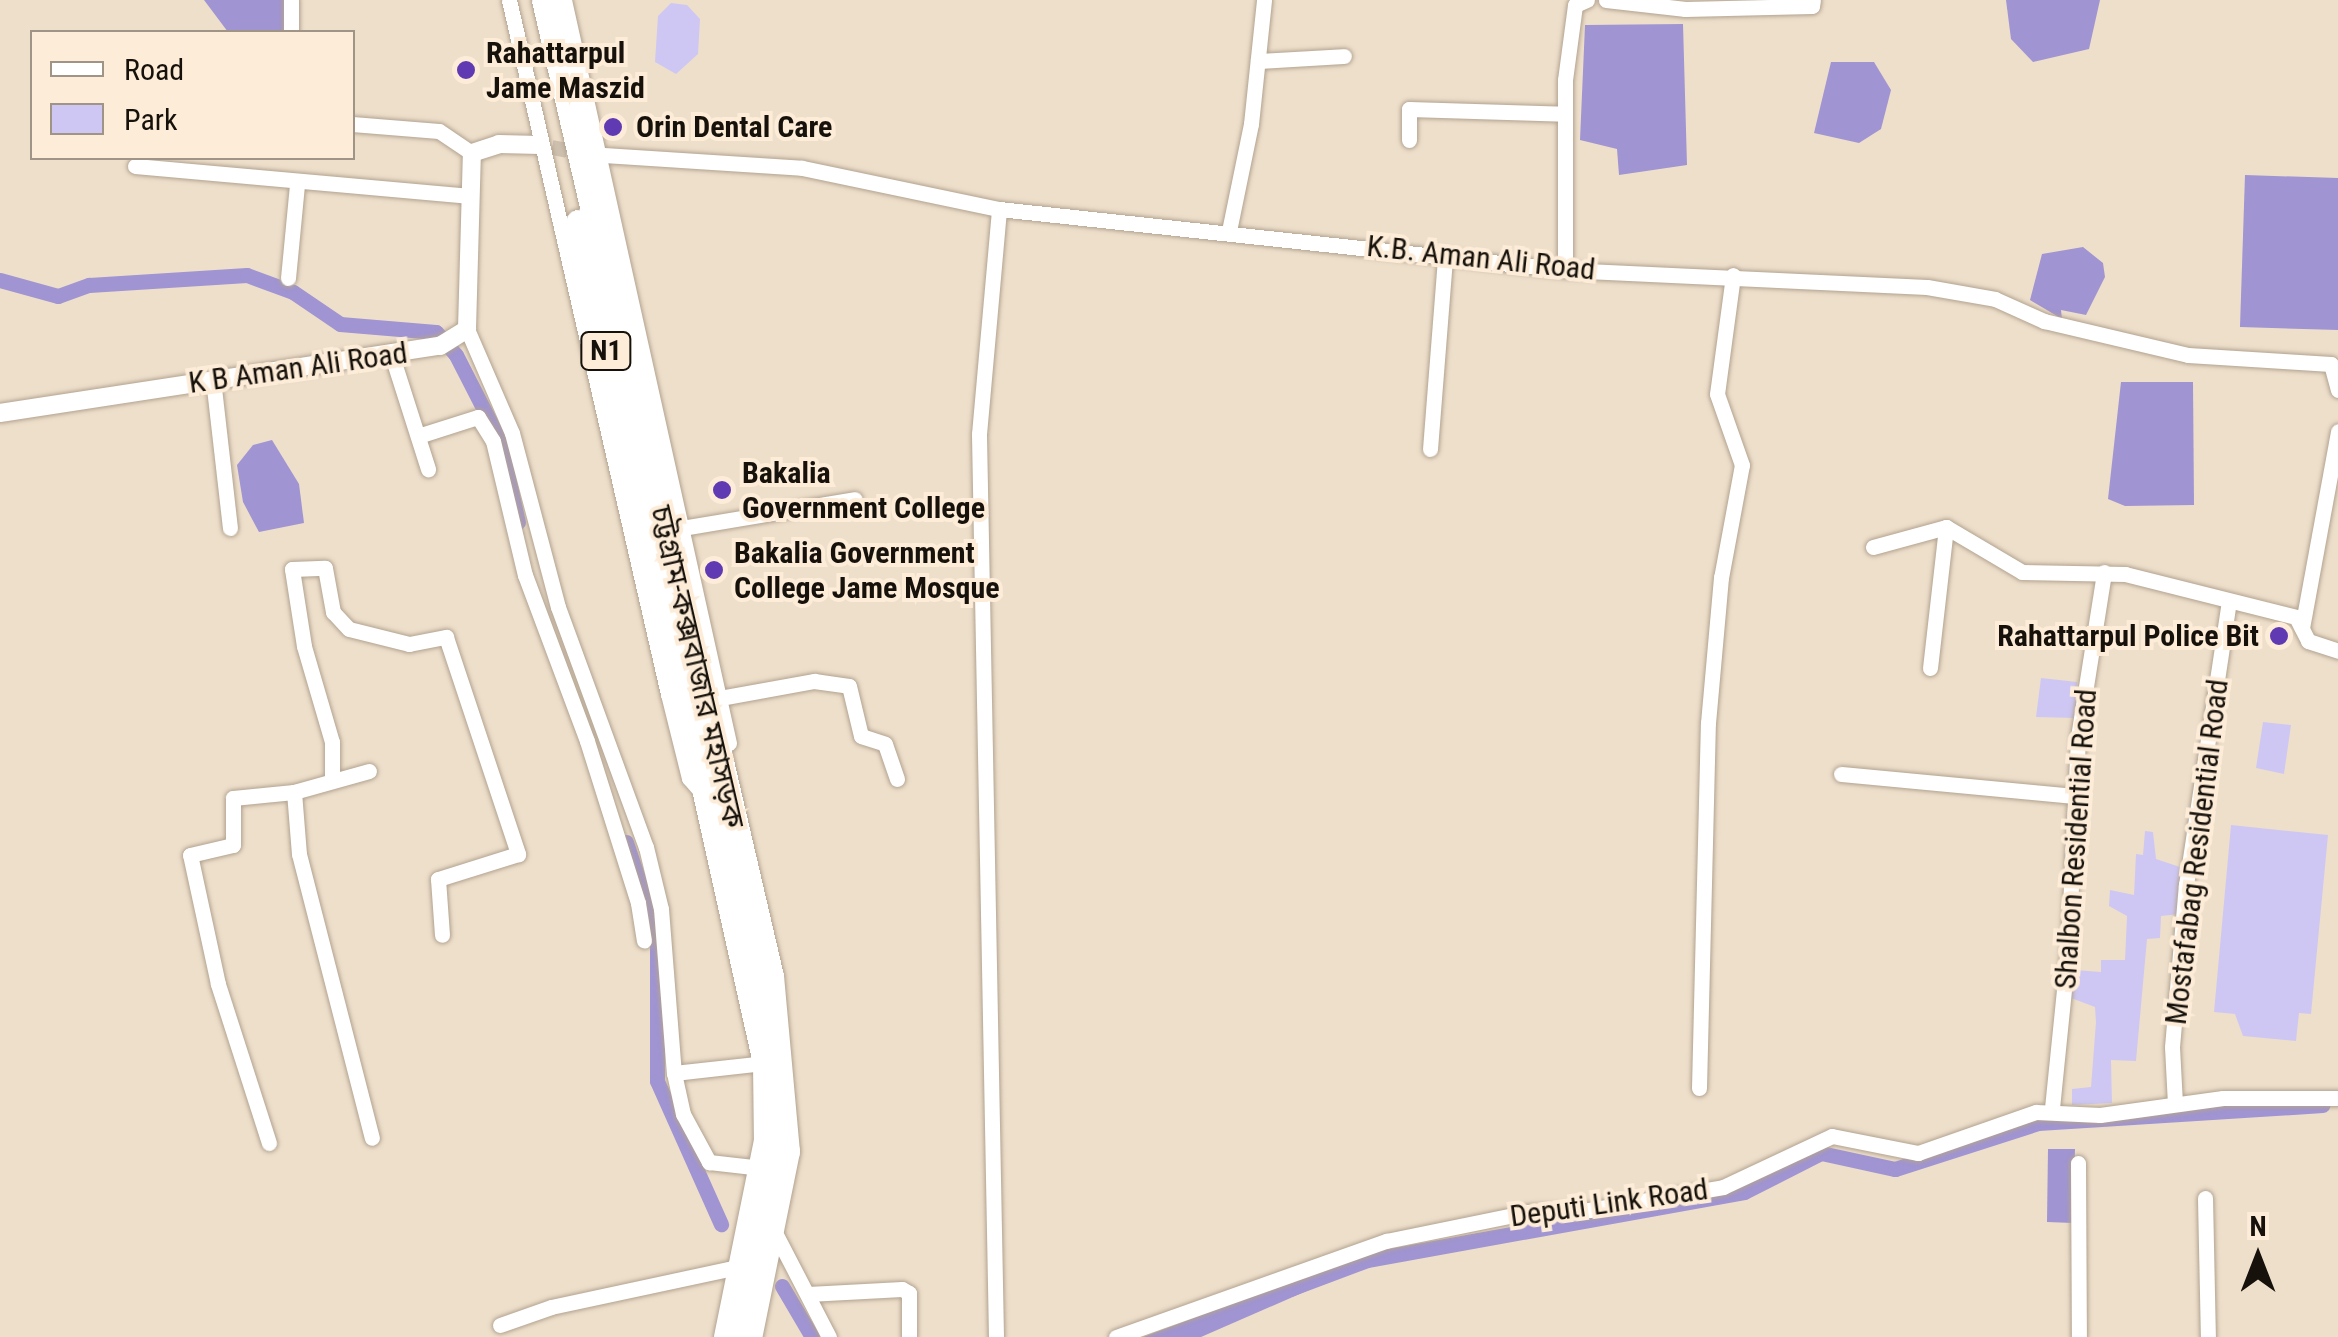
<!DOCTYPE html>
<meta charset="utf-8">
<style>
body{margin:0}
#map{position:relative;width:2338px;height:1337px;overflow:hidden;background:#eedfcb;font-family:"Roboto Condensed","Noto Sans Bengali",sans-serif}
div>[style]{position:absolute}
[style*='--x']{left:calc(var(--x)*1px);top:calc(var(--y)*1px);width:calc(var(--w)*1px);rotate:calc(var(--a)*1deg)}
.green>*{inset:0;background:#cec7f3}
.water>*{inset:0;background:#a094d2}
.canal>*{height:15px;margin:-7.5px;padding:0 7.5px;transform-origin:7.5px;border-radius:7.5px;background:#a094d2}
.minor-tunnel>*{height:15px;margin-top:-7.5px;transform-origin:0;background:repeating-linear-gradient(90deg,#cec0ae 0 15px,transparent 0 23px)}
.roads{filter:drop-shadow(0 0 2px #b2a390) drop-shadow(0 0 2px #b2a390)}
.minor>*{height:15px;margin:-7.5px;padding:0 7.5px;transform-origin:7.5px;border-radius:7.5px;background:#fff}
.tertiary>*{height:18px;margin:-9px;padding:0 9px;transform-origin:9px;border-radius:9px;background:#fff}
.trunk>*{height:25px;margin:-12.5px;padding:0 12.5px;transform-origin:12.5px;border-radius:12.5px;background:#fff}
.dots>*{width:28px;height:28px;translate:-50% -50%;box-sizing:border-box;border:5px solid #fcecd8;border-radius:50%}
span{translate:-50% -50%;white-space:nowrap;text-align:center;line-height:1.15;-webkit-text-stroke:8px #fcecd8;paint-order:stroke}
.shield-label span{padding:2px 8px;background:#fcecd8;border:2px solid;border-radius:8px;-webkit-text-stroke-width:0}
.shield-label{font-size:28px;color:#16110a;font-weight:700}
.poi-label{font-size:30px;color:#16110a;font-weight:700}
.left{translate:0 -50%;text-align:left}
.right{translate:-100% -50%;text-align:right}
.street-label{font-size:30px;color:#16110a}
.legend{position:absolute;left:30px;top:30px;width:325px;height:130px;box-sizing:border-box;background:#fcecd8;border:2px solid #a09486;margin:0;padding:12px 18px;list-style:none;font-size:30px;color:#16110a}
.legend li{display:flex;align-items:center;gap:20px;height:50px}
.legend b{width:50px;border:2px solid #a09486}
.north{position:absolute;left:2208px;top:1207px;width:100px;height:100px;-webkit-text-stroke:8px #fcecd8;paint-order:stroke;rotate:0deg;font-size:28px;font-weight:700;line-height:40px;text-align:center;color:#16110a}
.north::after{content:'';display:block;margin:auto;width:35px;height:45px;background:#16110a;clip-path:polygon(50% 0,100% 100%,50% 72%,0 100%)}
</style>
<div id="map">
<div class="green">
<div style="clip-path:polygon(671px 3px,687px 5px,700px 19px,698px 54px,676px 74px,655px 62px,658px 16px)"></div>
<div style="clip-path:polygon(2041px 678px,2077px 682px,2075px 718px,2036px 717px)"></div>
<div style="clip-path:polygon(2263px 722px,2291px 725px,2284px 774px,2256px 768px)"></div>
<div style="clip-path:polygon(2231px 825px,2328px 835px,2311px 1014px,2299px 1013px,2296px 1041px,2243px 1036px,2235px 1014px,2214px 1012px)"></div>
<div style="clip-path:polygon(2145px 831px,2153px 832px,2156px 859px,2183px 868px,2180px 914px,2161px 916px,2160px 938px,2147px 939px,2136px 1061px,2111px 1060px,2112px 1103px,2072px 1105px,2072px 1089px,2091px 1087px,2096px 1022px,2095px 1007px,2071px 998px,2075px 970px,2101px 972px,2101px 960px,2125px 960px,2127px 916px,2109px 906px,2110px 890px,2134px 895px,2136px 854px,2143px 855px)"></div>
</div>
<div class="water">
<div style="clip-path:polygon(204px 0,284px 0,284px 32px,228px 32px)"></div>
<div style="clip-path:polygon(2006px 0,2100px 0,2089px 49px,2033px 62px,2011px 39px)"></div>
<div style="clip-path:polygon(1683px 24px,1687px 165px,1619px 175px,1617px 149px,1580px 140px,1585px 25px)"></div>
<div style="clip-path:polygon(1831px 62px,1874px 62px,1891px 90px,1881px 129px,1859px 143px,1814px 133px)"></div>
<div style="clip-path:polygon(2245px 175px,2338px 178px,2338px 330px,2240px 327px)"></div>
<div style="clip-path:polygon(2083px 247px,2103px 263px,2105px 277px,2086px 315px,2061px 310px,2062px 319px,2030px 300px,2042px 254px)"></div>
<div style="clip-path:polygon(2121px 382px,2193px 382px,2194px 505px,2125px 506px,2108px 499px)"></div>
<div style="clip-path:polygon(272px 440px,299px 484px,304px 523px,259px 532px,243px 502px,237px 465px,253px 445px)"></div>
<div style="clip-path:polygon(2048px 1149px,2075px 1149px,2073px 1223px,2047px 1222px)"></div>
<div style="clip-path:polygon(1303px 1277px,1311px 1289px,1201px 1337px,1143px 1337px)"></div>
</div>
<div class="canal">
<div style="--x:0;--y:280;--w:60;--a:15.4"></div>
<div style="--x:58;--y:296;--w:33;--a:-20"></div>
<div style="--x:89;--y:285;--w:158;--a:-3.6"></div>
<div style="--x:247;--y:275;--w:49;--a:20.3"></div>
<div style="--x:293;--y:292;--w:57;--a:34.2"></div>
<div style="--x:340;--y:324;--w:96;--a:4.8"></div>
<div style="--x:436;--y:332;--w:30;--a:49"></div>
<div style="--x:456;--y:355;--w:97;--a:62.9"></div>
<div style="--x:500;--y:441;--w:83;--a:77.5"></div>
<div style="--x:626;--y:842;--w:98;--a:71.6"></div>
<div style="--x:657;--y:935;--w:146;--a:90"></div>
<div style="--x:657;--y:1081;--w:157;--a:65.9"></div>
<div style="--x:782;--y:1286;--w:59;--a:59.5"></div>
<div style="--x:1290;--y:1289;--w:82;--a:-20.6"></div>
<div style="--x:1367;--y:1260;--w:383;--a:-10.2"></div>
<div style="--x:1744;--y:1192;--w:86;--a:-26.9"></div>
<div style="--x:1821;--y:1153;--w:76;--a:12.2"></div>
<div style="--x:1895;--y:1169;--w:150;--a:-17.8"></div>
<div style="--x:2038;--y:1123;--w:285;--a:-3.6"></div>
</div>
<div class="minor-tunnel">
<div style="--x:552;--y:147;--w:31;--a:11"></div>
</div>
<div class="roads">
<div class="minor">
<div style="--x:509;--y:0;--w:712;--a:77.1"></div>
<div style="--x:668;--y:694;--w:87;--a:76"></div>
<div style="--x:689;--y:778;--w:20;--a:49"></div>
<div style="--x:564;--y:0;--w:761;--a:77.48"></div>
<div style="--x:1606;--y:0;--w:80;--a:6.5"></div>
<div style="--x:1685;--y:9;--w:127;--a:-1.4"></div>
<div style="--x:1812;--y:6;--w:6;--a:-81"></div>
<div style="--x:291;--y:32;--w:32;--a:-90"></div>
<div style="--x:1258;--y:61;--w:86;--a:-3.3"></div>
<div style="--x:352;--y:124;--w:87;--a:4.6"></div>
<div style="--x:439;--y:131;--w:40;--a:34"></div>
<div style="--x:1409;--y:140;--w:31;--a:-90"></div>
<div style="--x:1409;--y:109;--w:155;--a:1.8"></div>
<div style="--x:588;--y:154;--w:214;--a:3.7"></div>
<div style="--x:802;--y:168;--w:201;--a:11.8"></div>
<div style="--x:999;--y:209;--w:569;--a:6.15"></div>
<div style="--x:1565;--y:270;--w:362;--a:2.7"></div>
<div style="--x:1927;--y:287;--w:69;--a:10"></div>
<div style="--x:1995;--y:299;--w:54;--a:24.2"></div>
<div style="--x:2044;--y:321;--w:148;--a:13.3"></div>
<div style="--x:2188;--y:355;--w:143;--a:3.6"></div>
<div style="--x:2331;--y:364;--w:27;--a:75"></div>
<div style="--x:135;--y:166;--w:334;--a:5.1"></div>
<div style="--x:1229;--y:231;--w:109;--a:-78.4"></div>
<div style="--x:1251;--y:124;--w:125;--a:-84"></div>
<div style="--x:1565;--y:270;--w:190;--a:-90"></div>
<div style="--x:1565;--y:80;--w:76;--a:-82.4"></div>
<div style="--x:1575;--y:5;--w:13;--a:-23"></div>
<div style="--x:288;--y:278;--w:93;--a:-84.5"></div>
<div style="--x:467;--y:329;--w:113;--a:66.6"></div>
<div style="--x:512;--y:433;--w:180;--a:75.2"></div>
<div style="--x:558;--y:607;--w:256;--a:69.9"></div>
<div style="--x:646;--y:847;--w:64;--a:76.4"></div>
<div style="--x:661;--y:909;--w:165;--a:85.5"></div>
<div style="--x:674;--y:1073;--w:42;--a:77.6"></div>
<div style="--x:683;--y:1114;--w:55;--a:61.6"></div>
<div style="--x:709;--y:1162;--w:53;--a:6.5"></div>
<div style="--x:392;--y:356;--w:119;--a:72.3"></div>
<div style="--x:213;--y:379;--w:150;--a:83.5"></div>
<div style="--x:418;--y:436;--w:63;--a:-17.6"></div>
<div style="--x:478;--y:417;--w:28;--a:58"></div>
<div style="--x:493;--y:441;--w:138;--a:76.6"></div>
<div style="--x:525;--y:575;--w:177;--a:69.5"></div>
<div style="--x:587;--y:741;--w:170;--a:72.5"></div>
<div style="--x:638;--y:903;--w:38;--a:81"></div>
<div style="--x:1430;--y:449;--w:193;--a:-85.5"></div>
<div style="--x:682;--y:528;--w:175;--a:-9.5"></div>
<div style="--x:1873;--y:547;--w:76;--a:-15.3"></div>
<div style="--x:2302;--y:628;--w:200;--a:-79.6"></div>
<div style="--x:1930;--y:668;--w:142;--a:-83.5"></div>
<div style="--x:1946;--y:527;--w:88;--a:30.6"></div>
<div style="--x:2022;--y:572;--w:103;--a:1.1"></div>
<div style="--x:2125;--y:574;--w:176;--a:14.1"></div>
<div style="--x:2296;--y:617;--w:27;--a:63"></div>
<div style="--x:2308;--y:641;--w:32;--a:18"></div>
<div style="--x:720;--y:698;--w:96;--a:-10.3"></div>
<div style="--x:814;--y:681;--w:35;--a:8"></div>
<div style="--x:849;--y:686;--w:51;--a:76.5"></div>
<div style="--x:861;--y:736;--w:25;--a:18"></div>
<div style="--x:885;--y:744;--w:37;--a:71"></div>
<div style="--x:369;--y:771;--w:78;--a:164.4"></div>
<div style="--x:294;--y:792;--w:62;--a:85.4"></div>
<div style="--x:299;--y:854;--w:293;--a:75.6"></div>
<div style="--x:1841;--y:774;--w:235;--a:5.4"></div>
<div style="--x:332;--y:777;--w:35;--a:-90"></div>
<div style="--x:332;--y:742;--w:100;--a:-106.3"></div>
<div style="--x:304;--y:646;--w:78;--a:-98.9"></div>
<div style="--x:292;--y:569;--w:33;--a:-2"></div>
<div style="--x:325;--y:568;--w:45;--a:79.7"></div>
<div style="--x:333;--y:612;--w:23;--a:47"></div>
<div style="--x:349;--y:629;--w:62;--a:14"></div>
<div style="--x:409;--y:644;--w:38;--a:-11"></div>
<div style="--x:446;--y:637;--w:229;--a:71.6"></div>
<div style="--x:518;--y:854;--w:84;--a:162.6"></div>
<div style="--x:438;--y:879;--w:56;--a:85.9"></div>
<div style="--x:674;--y:1073;--w:92;--a:-6.3"></div>
<div style="--x:1699;--y:1088;--w:365;--a:-88.6"></div>
<div style="--x:1708;--y:723;--w:146;--a:-84.9"></div>
<div style="--x:1721;--y:578;--w:115;--a:-79.5"></div>
<div style="--x:1742;--y:465;--w:75;--a:-109.4"></div>
<div style="--x:1717;--y:394;--w:120;--a:-82.3"></div>
<div style="--x:2175;--y:1104;--w:57;--a:-93"></div>
<div style="--x:2172;--y:1047;--w:163;--a:-85.1"></div>
<div style="--x:2186;--y:885;--w:287;--a:-81.4"></div>
<div style="--x:2052;--y:1108;--w:159;--a:-84.2"></div>
<div style="--x:2068;--y:950;--w:213;--a:-87.3"></div>
<div style="--x:2078;--y:737;--w:167;--a:-81"></div>
<div style="--x:269;--y:1143;--w:167;--a:-107.8"></div>
<div style="--x:218;--y:984;--w:132;--a:-102.2"></div>
<div style="--x:190;--y:855;--w:44;--a:-13.1"></div>
<div style="--x:233;--y:845;--w:47;--a:-90"></div>
<div style="--x:233;--y:798;--w:61;--a:-5.6"></div>
<div style="--x:2078;--y:1163;--w:174;--a:89.7"></div>
<div style="--x:2205;--y:1198;--w:139;--a:88.8"></div>
<div style="--x:772;--y:1227;--w:124;--a:62.6"></div>
<div style="--x:808;--y:1294;--w:94;--a:-3"></div>
<div style="--x:902;--y:1289;--w:8;--a:30"></div>
<div style="--x:909;--y:1293;--w:44;--a:90"></div>
<div style="--x:500;--y:1325;--w:54;--a:-19.4"></div>
<div style="--x:551;--y:1307;--w:195;--a:-12.1"></div>
<div style="--x:996;--y:1337;--w:903;--a:-91.08"></div>
<div style="--x:979;--y:434;--w:226;--a:-84.9"></div>
<div style="--x:1116;--y:1337;--w:287;--a:-19.6"></div>
<div style="--x:1386;--y:1241;--w:146;--a:-11.5"></div>
<div style="--x:1529;--y:1212;--w:60;--a:-1.9"></div>
<div style="--x:1589;--y:1210;--w:136;--a:-9.7"></div>
<div style="--x:1723;--y:1187;--w:120;--a:-25.1"></div>
<div style="--x:1832;--y:1136;--w:88;--a:11.2"></div>
<div style="--x:1918;--y:1153;--w:125;--a:-19.2"></div>
<div style="--x:2036;--y:1112;--w:64;--a:2.7"></div>
<div style="--x:2100;--y:1115;--w:124;--a:-7.9"></div>
<div style="--x:2223;--y:1098;--w:115;--a:0"></div>
</div>
<div class="tertiary">
<div style="--x:0;--y:413;--w:445;--a:-8.7"></div>
<div style="--x:440;--y:346;--w:32;--a:-32"></div>
<div style="--x:467;--y:329;--w:176;--a:-88.4"></div>
<div style="--x:472;--y:153;--w:28;--a:-18"></div>
<div style="--x:499;--y:144;--w:41;--a:1.4"></div>
</div>
<div class="trunk">
<div style="--x:544;--y:0;--w:1002;--a:76.91"></div>
<div style="--x:771;--y:976;--w:176;--a:84.8"></div>
<div style="--x:787;--y:1151;--w:190;--a:101.5"></div>
<div style="--x:578;--y:222;--w:862;--a:77.46"></div>
<div style="--x:765;--y:1063;--w:77;--a:89.3"></div>
<div style="--x:766;--y:1140;--w:201;--a:101.5"></div>
</div>
</div>
<div class="dots">
<div style="left:466px;top:70px;background:#603ab2"></div>
<div style="left:613px;top:127px;background:#603ab2"></div>
<div style="left:722px;top:490px;background:#603ab2"></div>
<div style="left:714px;top:570px;background:#603ab2"></div>
<div style="left:2279px;top:636px;background:#603ab2"></div>
</div>
<div class="shield-label">
<span style="left:606px;top:351px">N1</span>
</div>
<div class="poi-label">
<span class="left" style="left:486px;top:70px">Rahattarpul<br>Jame Maszid</span>
<span class="left" style="left:636px;top:127px">Orin Dental Care</span>
<span class="left" style="left:742px;top:490px">Bakalia<br>Government College</span>
<span class="left" style="left:734px;top:570px">Bakalia Government<br>College Jame Mosque</span>
<span class="right" style="left:2259px;top:636px">Rahattarpul Police Bit</span>
</div>
<div class="street-label">
<span style="left:1481px;top:258px;rotate:6deg">K.B. Aman Ali Road</span>
<span style="left:298px;top:368px;rotate:-8deg">K B Aman Ali Road</span>
<span style="left:697px;top:667px;rotate:77deg">চট্টগ্রাম-কক্সবাজার মহাসড়ক</span>
<span style="left:2076px;top:839px;rotate:-86deg">Shalbon Residential Road</span>
<span style="left:2197px;top:852px;rotate:-83deg">Mostafabag Residential Road</span>
<span style="left:1609px;top:1203px;rotate:-8deg">Deputi Link Road</span>
</div>
<ul class="legend">
<li><b style="height:12px;background:#fff"></b>Road</li>
<li><b style="height:28px;background:#cec7f3"></b>Park</li>
</ul>
<div class="north">N</div>
</div>
